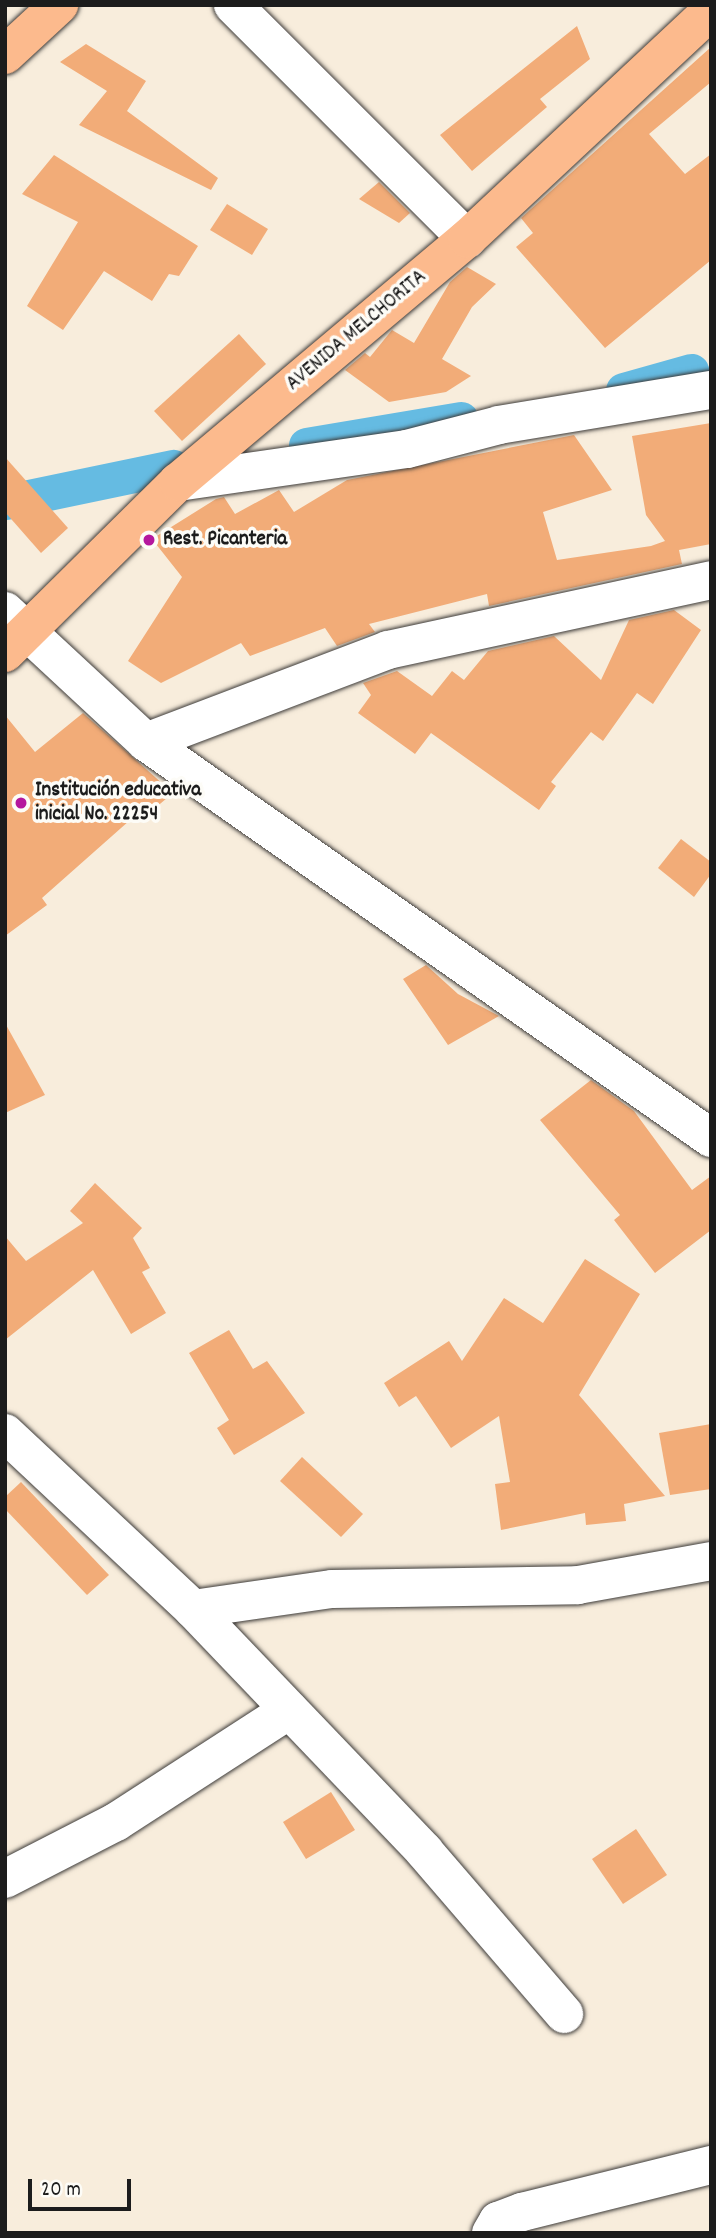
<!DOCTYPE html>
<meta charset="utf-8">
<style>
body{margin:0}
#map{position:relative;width:716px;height:2238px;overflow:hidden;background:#f8eddc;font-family:Dekko,sans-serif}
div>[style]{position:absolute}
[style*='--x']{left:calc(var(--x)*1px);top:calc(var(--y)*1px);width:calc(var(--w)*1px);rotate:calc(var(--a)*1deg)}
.canal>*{height:35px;margin:-17.5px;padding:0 17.5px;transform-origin:17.5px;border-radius:17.5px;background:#65bbe2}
.building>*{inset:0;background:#f2ac78}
.roads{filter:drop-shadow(0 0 2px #3d3b39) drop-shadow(0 0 2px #3d3b39)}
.minor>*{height:38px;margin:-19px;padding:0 19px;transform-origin:19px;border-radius:19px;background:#fff}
.major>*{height:38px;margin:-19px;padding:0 19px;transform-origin:19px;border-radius:19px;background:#fcba8d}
.dots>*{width:19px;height:19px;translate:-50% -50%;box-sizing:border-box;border:4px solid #fdfcf7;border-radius:50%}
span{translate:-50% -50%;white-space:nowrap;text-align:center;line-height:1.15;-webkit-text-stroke:7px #fdfcf7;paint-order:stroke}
.street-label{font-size:21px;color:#1c1c1c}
.poi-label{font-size:21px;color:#1c1c1c;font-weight:700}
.left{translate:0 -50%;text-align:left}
.frame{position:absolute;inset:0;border:7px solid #1c1c1c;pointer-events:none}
.scale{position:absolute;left:28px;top:2179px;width:103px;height:32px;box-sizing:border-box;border:4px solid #1c1c1c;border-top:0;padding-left:9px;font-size:21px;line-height:24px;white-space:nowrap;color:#1c1c1c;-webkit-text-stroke:5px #fdfcf7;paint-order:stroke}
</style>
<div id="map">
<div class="canal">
<div style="--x:623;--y:390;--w:71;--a:-15.6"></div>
<div style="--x:306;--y:445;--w:157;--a:-9.5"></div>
<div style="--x:5;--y:502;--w:172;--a:-11.8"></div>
</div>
<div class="building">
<div style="clip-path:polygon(577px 26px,590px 59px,540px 99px,547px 107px,472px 171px,440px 135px)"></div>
<div style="clip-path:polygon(86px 44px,146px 81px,127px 111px,218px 178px,211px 190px,79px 125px,107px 91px,60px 62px)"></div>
<div style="clip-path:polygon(711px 47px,711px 82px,649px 134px,685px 174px,711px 154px,711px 260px,605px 348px,516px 247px,533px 233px,521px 218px)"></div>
<div style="clip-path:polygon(54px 155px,198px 246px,179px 276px,169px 274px,152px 301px,104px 271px,63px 330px,27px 306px,78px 222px,22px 194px)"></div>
<div style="clip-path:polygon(379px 182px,410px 213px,399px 223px,359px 199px)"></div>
<div style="clip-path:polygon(227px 204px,268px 229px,252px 255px,210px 230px)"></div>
<div style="clip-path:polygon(467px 267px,496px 284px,472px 307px,442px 359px,471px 376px,446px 392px,389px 402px,345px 370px,365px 353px,370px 357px,392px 330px,414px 343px,450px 282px)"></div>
<div style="clip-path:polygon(239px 334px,266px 364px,182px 441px,154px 411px)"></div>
<div style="clip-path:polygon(711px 423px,711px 544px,679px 550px,682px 564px,489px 606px,487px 594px,369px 624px,375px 632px,337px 646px,325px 628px,250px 656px,241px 643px,161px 683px,128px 661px,182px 577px,152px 539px,216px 499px,224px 497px,235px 514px,279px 490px,294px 512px,347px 480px,574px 435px,612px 490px,543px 512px,557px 560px,651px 546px,665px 541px,646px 515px,632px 436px)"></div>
<div style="clip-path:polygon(5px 457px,68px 528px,41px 553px,5px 512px)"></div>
<div style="clip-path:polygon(674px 610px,701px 630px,653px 704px,637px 693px,603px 741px,591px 732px,551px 782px,556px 786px,539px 810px,431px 733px,415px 754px,358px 713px,371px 695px,363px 683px,397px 671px,432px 696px,452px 671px,464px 680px,488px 651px,554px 636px,601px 680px,629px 620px)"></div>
<div style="clip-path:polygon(83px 713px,173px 793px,142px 819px,138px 813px,42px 898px,47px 905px,5px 936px,5px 715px,35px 752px)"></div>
<div style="clip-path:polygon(681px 839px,711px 862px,711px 874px,694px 897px,658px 868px)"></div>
<div style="clip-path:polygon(426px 965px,458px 994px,499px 1016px,448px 1045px,403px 979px)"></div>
<div style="clip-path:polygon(5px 1023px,45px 1095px,5px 1113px)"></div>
<div style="clip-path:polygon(591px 1080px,634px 1111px,692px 1190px,711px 1176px,711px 1230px,655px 1273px,614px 1220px,620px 1215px,540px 1120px)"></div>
<div style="clip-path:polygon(95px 1183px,142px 1228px,133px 1238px,150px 1268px,142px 1272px,166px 1313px,131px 1334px,93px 1270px,5px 1340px,5px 1236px,26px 1261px,83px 1223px,70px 1211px)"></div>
<div style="clip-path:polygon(585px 1259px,640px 1294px,579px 1395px,665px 1496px,624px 1504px,626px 1521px,586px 1525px,585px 1513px,501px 1530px,495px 1484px,510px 1482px,499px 1416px,451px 1448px,416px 1396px,399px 1407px,384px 1383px,449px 1341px,462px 1361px,504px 1298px,543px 1323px)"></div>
<div style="clip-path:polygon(229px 1330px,253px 1369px,267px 1361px,305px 1413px,234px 1455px,217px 1428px,229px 1420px,189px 1353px)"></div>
<div style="clip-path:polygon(711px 1424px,711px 1489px,670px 1495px,659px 1433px)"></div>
<div style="clip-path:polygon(302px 1457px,363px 1514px,341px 1537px,280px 1481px)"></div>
<div style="clip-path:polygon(21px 1482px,109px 1575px,87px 1595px,5px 1509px,5px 1497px)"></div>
<div style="clip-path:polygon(331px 1792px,355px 1830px,306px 1859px,283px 1822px)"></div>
<div style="clip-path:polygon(636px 1829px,667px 1875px,623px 1904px,592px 1859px)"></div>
</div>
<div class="roads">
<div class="minor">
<div style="--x:233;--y:5;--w:331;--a:45"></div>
<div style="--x:178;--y:482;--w:231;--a:-8.2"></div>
<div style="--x:407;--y:449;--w:95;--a:-14.6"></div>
<div style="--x:499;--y:425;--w:215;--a:-9.4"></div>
<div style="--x:5;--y:611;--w:192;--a:42.9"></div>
<div style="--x:146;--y:742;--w:690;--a:35.03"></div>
<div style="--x:146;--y:742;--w:259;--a:-20.8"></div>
<div style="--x:388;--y:650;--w:330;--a:-12.2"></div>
<div style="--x:5;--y:1433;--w:258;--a:43.1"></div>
<div style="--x:193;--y:1609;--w:140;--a:-8.2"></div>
<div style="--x:332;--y:1589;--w:246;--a:-0.9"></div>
<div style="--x:578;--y:1585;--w:135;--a:-10.2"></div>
<div style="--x:193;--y:1609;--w:335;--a:46.3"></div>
<div style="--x:424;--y:1851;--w:215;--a:49.3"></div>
<div style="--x:5;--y:1879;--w:125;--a:-27.2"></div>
<div style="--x:116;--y:1822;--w:206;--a:-32.9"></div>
<div style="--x:491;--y:2233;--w:14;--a:-60"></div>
<div style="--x:498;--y:2221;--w:26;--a:-21"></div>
<div style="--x:522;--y:2212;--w:195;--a:-14"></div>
</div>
<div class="major">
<div style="--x:5;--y:55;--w:74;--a:-42.8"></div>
<div style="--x:5;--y:653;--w:243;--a:-44.7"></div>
<div style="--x:178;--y:482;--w:378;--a:-40.1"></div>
<div style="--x:467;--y:239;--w:334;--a:-43.1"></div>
</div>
</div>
<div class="dots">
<div style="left:149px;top:540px;background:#b5179e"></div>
<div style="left:21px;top:803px;background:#b5179e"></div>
</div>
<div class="street-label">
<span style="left:357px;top:331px;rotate:-40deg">AVENIDA MELCHORITA</span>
</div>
<div class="poi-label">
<span class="left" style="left:163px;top:540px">Rest. Picanteria</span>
<span class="left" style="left:35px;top:803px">Institución educativa<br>inicial No. 22254</span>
</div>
<div class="frame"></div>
<div class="scale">20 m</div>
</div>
